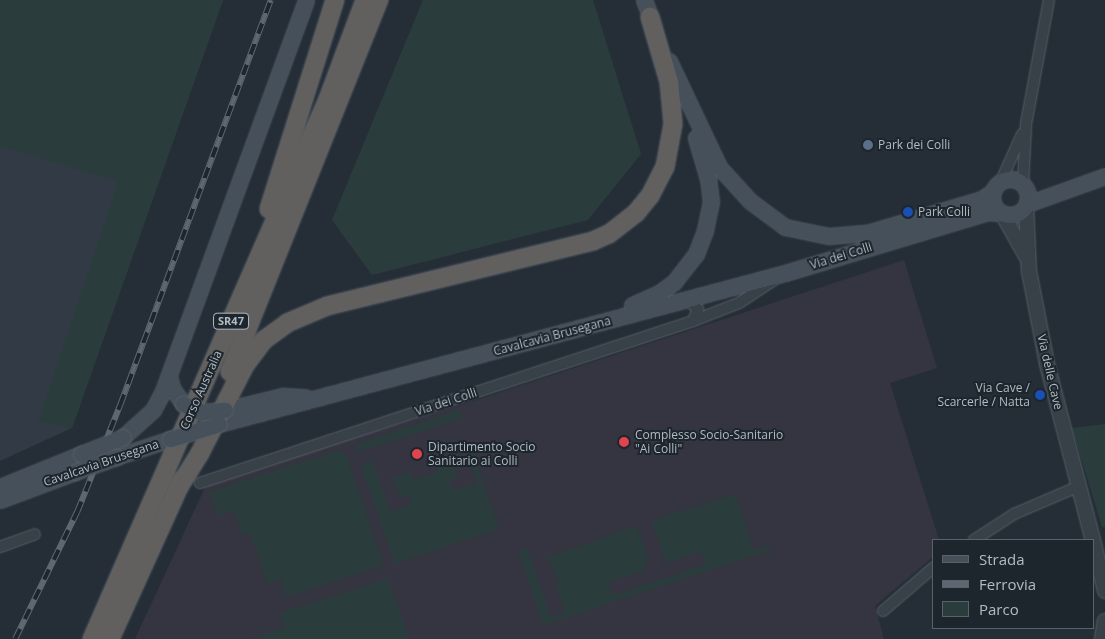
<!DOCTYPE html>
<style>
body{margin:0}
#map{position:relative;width:1105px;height:639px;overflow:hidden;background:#252e37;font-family:"Open Sans",sans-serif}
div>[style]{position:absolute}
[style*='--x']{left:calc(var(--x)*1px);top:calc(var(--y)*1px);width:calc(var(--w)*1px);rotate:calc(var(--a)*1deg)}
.medical>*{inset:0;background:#343540}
.airport>*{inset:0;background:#323b45}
.green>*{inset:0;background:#2a3d3c}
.roads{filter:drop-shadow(0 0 1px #565e66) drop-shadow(0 0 1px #565e66)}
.minor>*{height:10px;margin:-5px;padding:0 5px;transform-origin:5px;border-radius:5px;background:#384048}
.tertiary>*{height:14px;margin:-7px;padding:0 7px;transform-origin:7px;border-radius:7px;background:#384048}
.secondary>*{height:15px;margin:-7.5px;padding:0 7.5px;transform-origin:7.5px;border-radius:7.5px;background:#46505a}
.secondary>.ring{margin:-7.5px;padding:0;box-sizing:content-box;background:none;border:15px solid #46505a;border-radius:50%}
.trunk>*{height:18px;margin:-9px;padding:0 9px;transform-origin:9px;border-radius:9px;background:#62605f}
.rail>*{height:5.5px;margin-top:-2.75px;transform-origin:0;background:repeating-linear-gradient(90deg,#1d252d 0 11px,#5c6771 0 22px);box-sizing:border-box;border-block:1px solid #5c6771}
.bridges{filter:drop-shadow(0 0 1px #565e66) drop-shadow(0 0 1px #565e66)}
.secondary-bridge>*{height:15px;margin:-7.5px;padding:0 7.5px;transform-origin:7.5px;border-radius:7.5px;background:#46505a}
.dots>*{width:14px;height:14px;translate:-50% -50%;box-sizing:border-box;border:2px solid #1d252d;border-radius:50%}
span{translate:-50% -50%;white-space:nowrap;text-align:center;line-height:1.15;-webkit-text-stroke:4px #1d252d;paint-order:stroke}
.shield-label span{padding:1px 4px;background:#1d252d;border:1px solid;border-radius:4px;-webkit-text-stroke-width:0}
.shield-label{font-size:11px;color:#b3bbc4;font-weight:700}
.poi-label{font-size:12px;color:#b3bbc4}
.left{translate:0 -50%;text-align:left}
.right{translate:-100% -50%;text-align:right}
.street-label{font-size:12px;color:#b3bbc4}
.legend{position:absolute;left:932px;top:539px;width:162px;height:90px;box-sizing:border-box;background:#1d252d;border:1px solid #596169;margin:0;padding:6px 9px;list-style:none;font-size:15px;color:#b3bbc4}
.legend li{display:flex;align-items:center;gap:10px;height:25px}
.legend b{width:25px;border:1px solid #596169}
</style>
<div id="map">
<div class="medical">
<div style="clip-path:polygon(904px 260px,937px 368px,890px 383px,939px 540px,934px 540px,934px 556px,875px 606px,884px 639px,135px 639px,207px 483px,474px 401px)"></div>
</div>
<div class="airport">
<div style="clip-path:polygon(0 0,223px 0,72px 428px,0 461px)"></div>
</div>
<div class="green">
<div style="clip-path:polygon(0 0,223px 0,72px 428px,38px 421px,118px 182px,0 146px)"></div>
<div style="clip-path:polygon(423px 0,593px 0,641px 154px,588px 220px,372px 275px,332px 220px)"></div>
<div style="clip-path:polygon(460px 410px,463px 418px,358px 452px,356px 444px)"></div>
<div style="clip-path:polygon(1105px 424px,1105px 527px,1102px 527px,1072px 428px)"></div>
<div style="clip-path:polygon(336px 451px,344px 453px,348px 460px,383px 565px,286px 597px,281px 579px,267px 584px,250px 532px,242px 535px,234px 510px,217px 516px,210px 492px)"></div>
<div style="clip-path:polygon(473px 452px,499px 529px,395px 564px,361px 465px,373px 461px,390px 512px,412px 504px,408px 494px,400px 497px,393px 477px,410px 472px,413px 480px,438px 472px,437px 463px,451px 458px,458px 477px,449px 480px,452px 491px,477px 483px,467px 454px)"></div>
<div style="clip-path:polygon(735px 494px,754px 550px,769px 545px,771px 550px,543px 625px,518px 550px,527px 548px,551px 618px,565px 613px,556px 585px,560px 583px,547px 557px,637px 526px,649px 561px,644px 563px,646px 570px,608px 582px,612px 596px,706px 565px,701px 551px,666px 563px,652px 521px)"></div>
<div style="clip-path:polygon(388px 579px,409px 639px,251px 639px,285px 627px,280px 613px)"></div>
</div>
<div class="roads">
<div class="minor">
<div style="--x:1001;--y:181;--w:51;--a:-65.9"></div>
<div style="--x:1023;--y:184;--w:60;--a:-87.1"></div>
<div style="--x:1026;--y:124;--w:126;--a:-79.5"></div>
<div style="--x:686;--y:299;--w:16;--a:40"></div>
<div style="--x:698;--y:309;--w:13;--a:113"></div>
<div style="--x:200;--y:483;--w:519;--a:-18.19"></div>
<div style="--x:693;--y:321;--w:49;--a:-21.4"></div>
<div style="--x:739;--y:303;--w:45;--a:-33.3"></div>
<div style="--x:974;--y:540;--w:48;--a:-33"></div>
<div style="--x:1014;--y:514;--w:69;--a:-23.2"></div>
<div style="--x:0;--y:547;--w:37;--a:-20"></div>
<div style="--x:883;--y:611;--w:67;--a:-40.8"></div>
</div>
<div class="tertiary">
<div style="--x:1026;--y:206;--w:65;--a:87.4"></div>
<div style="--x:1029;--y:271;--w:95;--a:79"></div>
<div style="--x:1047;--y:364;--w:182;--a:75.4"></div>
<div style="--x:1003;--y:215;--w:47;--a:60.7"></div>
<div style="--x:1094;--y:544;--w:48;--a:76.8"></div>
<div style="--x:1102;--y:639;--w:18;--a:-81"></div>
</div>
<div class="secondary">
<div style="--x:644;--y:0;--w:28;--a:69"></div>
<div style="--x:669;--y:61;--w:117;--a:64.7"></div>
<div style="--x:719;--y:167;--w:46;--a:47.6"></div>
<div style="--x:750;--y:201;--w:44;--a:36.6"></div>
<div style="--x:785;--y:227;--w:45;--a:11.6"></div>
<div style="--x:829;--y:236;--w:38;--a:-5"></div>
<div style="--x:867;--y:233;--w:120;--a:-16.5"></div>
<div style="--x:982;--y:199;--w:12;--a:-35"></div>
<div class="ring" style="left:992px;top:179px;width:21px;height:21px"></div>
<div style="--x:1027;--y:204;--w:83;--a:-19.7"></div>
<div style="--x:632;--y:305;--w:30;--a:-24"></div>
<div style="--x:659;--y:293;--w:19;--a:-36"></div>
<div style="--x:674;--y:282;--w:36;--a:-52"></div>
<div style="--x:696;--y:254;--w:26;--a:-69"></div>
<div style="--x:705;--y:230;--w:29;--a:-78"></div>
<div style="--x:711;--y:202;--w:23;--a:-97"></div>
<div style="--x:708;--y:179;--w:43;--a:-106.3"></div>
<div style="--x:169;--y:376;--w:12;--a:76"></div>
<div style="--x:172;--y:388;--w:19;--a:55"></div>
<div style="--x:225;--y:410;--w:60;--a:-13.6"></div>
<div style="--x:283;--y:396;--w:22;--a:3"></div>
<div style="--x:219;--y:424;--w:586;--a:-14.94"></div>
<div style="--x:785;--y:273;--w:212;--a:-16.7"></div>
<div style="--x:988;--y:212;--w:11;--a:5"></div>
<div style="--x:123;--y:437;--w:40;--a:-42"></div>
<div style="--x:153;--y:410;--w:21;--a:-62"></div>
<div style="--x:163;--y:391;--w:416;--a:-69.9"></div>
<div style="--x:116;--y:457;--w:57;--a:-18.4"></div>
<div style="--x:0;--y:487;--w:87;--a:-22.2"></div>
<div style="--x:0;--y:500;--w:80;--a:-20.5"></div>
</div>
<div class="trunk">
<div style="--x:269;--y:209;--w:219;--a:-72.5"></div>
<div style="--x:230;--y:372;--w:401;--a:-68.2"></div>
<div style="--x:177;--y:490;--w:44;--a:-58.1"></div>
<div style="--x:200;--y:453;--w:99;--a:-62.9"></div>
<div style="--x:245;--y:365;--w:31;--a:-53"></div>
<div style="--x:264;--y:340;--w:29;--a:-36"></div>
<div style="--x:287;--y:323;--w:43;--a:-23"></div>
<div style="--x:327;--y:306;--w:274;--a:-13.7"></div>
<div style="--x:593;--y:241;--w:17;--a:-24"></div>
<div style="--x:609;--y:234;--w:34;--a:-38"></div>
<div style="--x:636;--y:213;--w:22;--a:-51"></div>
<div style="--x:650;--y:196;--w:33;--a:-63"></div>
<div style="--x:665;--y:167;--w:44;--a:-79.5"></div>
<div style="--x:673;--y:124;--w:42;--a:-95.4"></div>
<div style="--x:669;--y:82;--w:68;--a:-106.3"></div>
<div style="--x:92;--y:639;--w:589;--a:-66.39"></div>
<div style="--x:328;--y:99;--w:106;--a:-69.5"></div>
<div style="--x:110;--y:639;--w:175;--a:-65.6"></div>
</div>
</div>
<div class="rail">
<div style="--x:15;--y:639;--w:141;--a:-64"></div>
<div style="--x:77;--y:512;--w:115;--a:-68.1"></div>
<div style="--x:120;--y:405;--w:432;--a:-69.6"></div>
</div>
<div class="bridges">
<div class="secondary-bridge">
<div style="--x:183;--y:404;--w:20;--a:24"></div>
<div style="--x:201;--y:412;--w:24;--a:-5"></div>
<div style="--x:170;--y:439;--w:51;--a:-17"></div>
<div style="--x:81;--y:454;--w:45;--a:-22"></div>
<div style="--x:75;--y:472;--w:44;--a:-20.1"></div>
</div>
</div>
<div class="dots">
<div style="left:868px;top:145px;background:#5c6f8a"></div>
<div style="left:908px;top:212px;background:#1a4fb4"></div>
<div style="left:1040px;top:395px;background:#1a4fb4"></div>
<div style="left:624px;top:442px;background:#e0444e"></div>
<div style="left:417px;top:454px;background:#e0444e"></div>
</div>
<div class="shield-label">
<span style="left:231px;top:321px">SR47</span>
</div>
<div class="poi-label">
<span class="left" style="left:878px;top:145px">Park dei Colli</span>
<span class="left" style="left:918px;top:212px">Park Colli</span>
<span class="right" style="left:1030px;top:395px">Via Cave /<br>Scarcerle / Natta</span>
<span class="left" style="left:635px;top:442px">Complesso Socio-Sanitario<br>"Ai Colli"</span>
<span class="left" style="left:428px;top:454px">Dipartimento Socio<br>Sanitario ai Colli</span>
</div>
<div class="street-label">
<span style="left:841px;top:256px;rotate:-17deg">Via dei Colli</span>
<span style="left:552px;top:336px;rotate:-15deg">Cavalcavia Brusegana</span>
<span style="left:1050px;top:372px;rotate:77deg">Via delle Cave</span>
<span style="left:201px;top:390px;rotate:-66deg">Corso Australia</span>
<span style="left:446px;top:402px;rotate:-18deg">Via dei Colli</span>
<span style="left:101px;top:463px;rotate:-19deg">Cavalcavia Brusegana</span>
</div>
<ul class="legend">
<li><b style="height:6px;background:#46505a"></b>Strada</li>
<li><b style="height:6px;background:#5c6771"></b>Ferrovia</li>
<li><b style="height:14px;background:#2a3d3c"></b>Parco</li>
</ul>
</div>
